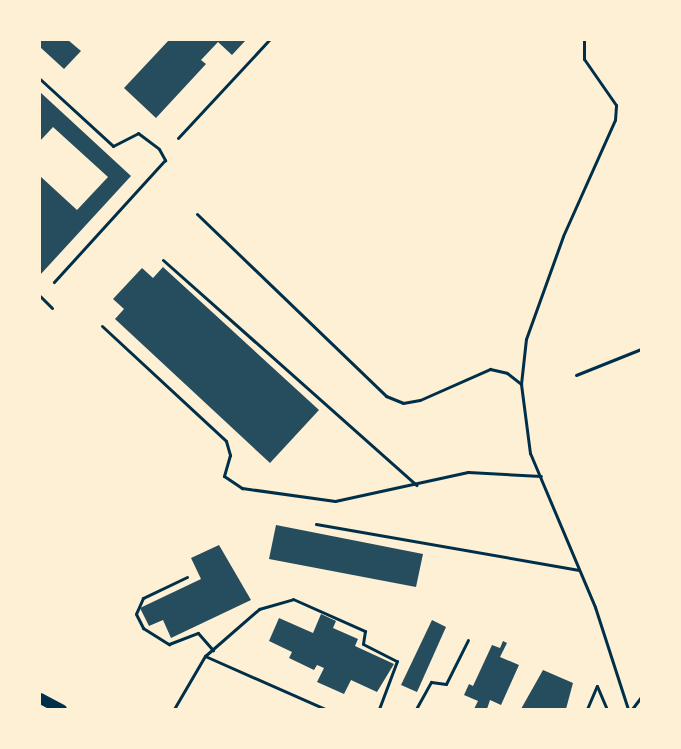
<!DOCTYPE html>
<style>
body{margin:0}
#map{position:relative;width:681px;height:749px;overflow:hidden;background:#fdf0d5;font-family:"Varela Round",sans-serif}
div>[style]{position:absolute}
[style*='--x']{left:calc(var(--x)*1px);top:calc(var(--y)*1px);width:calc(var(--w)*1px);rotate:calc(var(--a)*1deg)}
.building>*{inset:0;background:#264d5e}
.service>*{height:3px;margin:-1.5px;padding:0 1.5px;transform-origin:1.5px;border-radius:1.5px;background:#003049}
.trunk>*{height:11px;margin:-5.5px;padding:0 5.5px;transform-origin:5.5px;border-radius:5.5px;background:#003049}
span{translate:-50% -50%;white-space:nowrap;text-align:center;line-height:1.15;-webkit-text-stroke:5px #fdf0d5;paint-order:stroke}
.frame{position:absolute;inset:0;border:41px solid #fdf0d5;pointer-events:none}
</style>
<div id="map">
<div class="building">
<div style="clip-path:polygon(68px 40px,81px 51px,64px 69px,40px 47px,40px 41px)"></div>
<div style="clip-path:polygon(169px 40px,246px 40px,232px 55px,218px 42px,201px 60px,206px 64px,156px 118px,124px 88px)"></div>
<div style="clip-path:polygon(40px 92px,131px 176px,40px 275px,40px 176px,77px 210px,108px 177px,53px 127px,40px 141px)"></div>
<div style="clip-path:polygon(163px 267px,319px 410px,270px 463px,115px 319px,124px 309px,113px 299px,142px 268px,153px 278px)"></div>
<div style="clip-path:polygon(276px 525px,423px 554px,416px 587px,269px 559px)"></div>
<div style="clip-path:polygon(219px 545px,251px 600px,171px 638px,163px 620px,149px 626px,140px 608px,201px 579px,191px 558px)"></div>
<div style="clip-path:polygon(321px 614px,336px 621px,333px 628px,358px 639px,355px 646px,394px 664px,377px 692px,351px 680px,344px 694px,317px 682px,324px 668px,317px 665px,314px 670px,289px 658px,292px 652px,269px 641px,279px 618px,313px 633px)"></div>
<div style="clip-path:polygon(432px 620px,446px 627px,417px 692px,401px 685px)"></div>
<div style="clip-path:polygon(503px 641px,507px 643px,500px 657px,519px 665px,501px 705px,490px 700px,487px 709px,474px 709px,478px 701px,464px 695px,469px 684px,473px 686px,492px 645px,500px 648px)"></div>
<div style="clip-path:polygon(543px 670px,573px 683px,566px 709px,521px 709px)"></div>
</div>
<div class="service">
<div style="--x:40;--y:79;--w:99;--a:42.5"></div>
<div style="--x:113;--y:146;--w:28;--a:-27"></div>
<div style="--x:138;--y:133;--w:26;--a:37"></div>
<div style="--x:159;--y:149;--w:13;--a:61"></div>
<div style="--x:165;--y:160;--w:165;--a:132.3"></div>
<div style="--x:178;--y:138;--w:134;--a:-47.1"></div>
<div style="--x:197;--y:214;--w:262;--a:43.9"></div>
<div style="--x:386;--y:396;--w:18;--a:22"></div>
<div style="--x:403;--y:403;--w:17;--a:-10"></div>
<div style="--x:420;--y:400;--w:77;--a:-23.9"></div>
<div style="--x:490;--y:369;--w:17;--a:13"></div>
<div style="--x:507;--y:373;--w:18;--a:38"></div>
<div style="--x:521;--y:384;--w:70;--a:82.6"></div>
<div style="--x:530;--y:453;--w:167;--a:67.1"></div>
<div style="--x:595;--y:607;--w:107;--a:72.1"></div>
<div style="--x:163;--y:260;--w:339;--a:41.6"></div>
<div style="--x:40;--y:296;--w:17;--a:45"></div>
<div style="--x:102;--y:326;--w:169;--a:42.8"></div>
<div style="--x:226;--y:441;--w:15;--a:74"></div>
<div style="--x:230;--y:455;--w:22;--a:106"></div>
<div style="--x:224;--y:476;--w:22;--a:34"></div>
<div style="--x:242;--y:488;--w:94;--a:8"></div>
<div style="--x:335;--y:501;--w:136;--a:-12.3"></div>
<div style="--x:468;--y:472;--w:73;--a:3.1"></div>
<div style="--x:576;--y:375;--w:70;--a:-21.8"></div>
<div style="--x:521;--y:384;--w:45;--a:-83.7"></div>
<div style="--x:526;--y:339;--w:109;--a:-70.2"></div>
<div style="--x:563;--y:236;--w:127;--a:-65.9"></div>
<div style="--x:615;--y:120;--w:15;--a:-86"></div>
<div style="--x:616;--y:105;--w:56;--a:-124.8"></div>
<div style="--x:584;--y:59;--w:19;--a:-90"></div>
<div style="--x:316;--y:524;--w:267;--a:9.9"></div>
<div style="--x:187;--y:577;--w:49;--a:154.5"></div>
<div style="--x:143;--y:598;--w:17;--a:114"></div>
<div style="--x:136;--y:614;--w:16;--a:63"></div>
<div style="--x:143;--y:628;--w:31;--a:32"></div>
<div style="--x:169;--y:644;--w:31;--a:-21"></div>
<div style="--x:198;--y:633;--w:23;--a:49"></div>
<div style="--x:205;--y:656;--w:72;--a:-41"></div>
<div style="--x:259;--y:609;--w:35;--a:-16"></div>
<div style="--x:293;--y:599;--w:79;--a:24"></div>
<div style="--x:365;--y:631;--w:13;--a:99"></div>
<div style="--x:363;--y:644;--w:38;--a:27"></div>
<div style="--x:397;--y:661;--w:51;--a:110.6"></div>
<div style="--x:597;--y:686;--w:25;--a:67"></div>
<div style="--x:174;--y:709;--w:61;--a:-59.7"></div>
<div style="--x:205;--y:656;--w:131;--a:23.8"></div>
<div style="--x:416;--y:709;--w:31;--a:-61"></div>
<div style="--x:431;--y:682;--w:15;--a:8"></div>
<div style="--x:446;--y:684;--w:49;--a:-63.4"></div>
<div style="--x:587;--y:709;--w:25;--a:-67"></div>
<div style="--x:632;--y:709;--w:15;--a:-53"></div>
</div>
<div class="trunk">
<div style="--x:40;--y:698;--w:24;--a:28"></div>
</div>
<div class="frame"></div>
</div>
